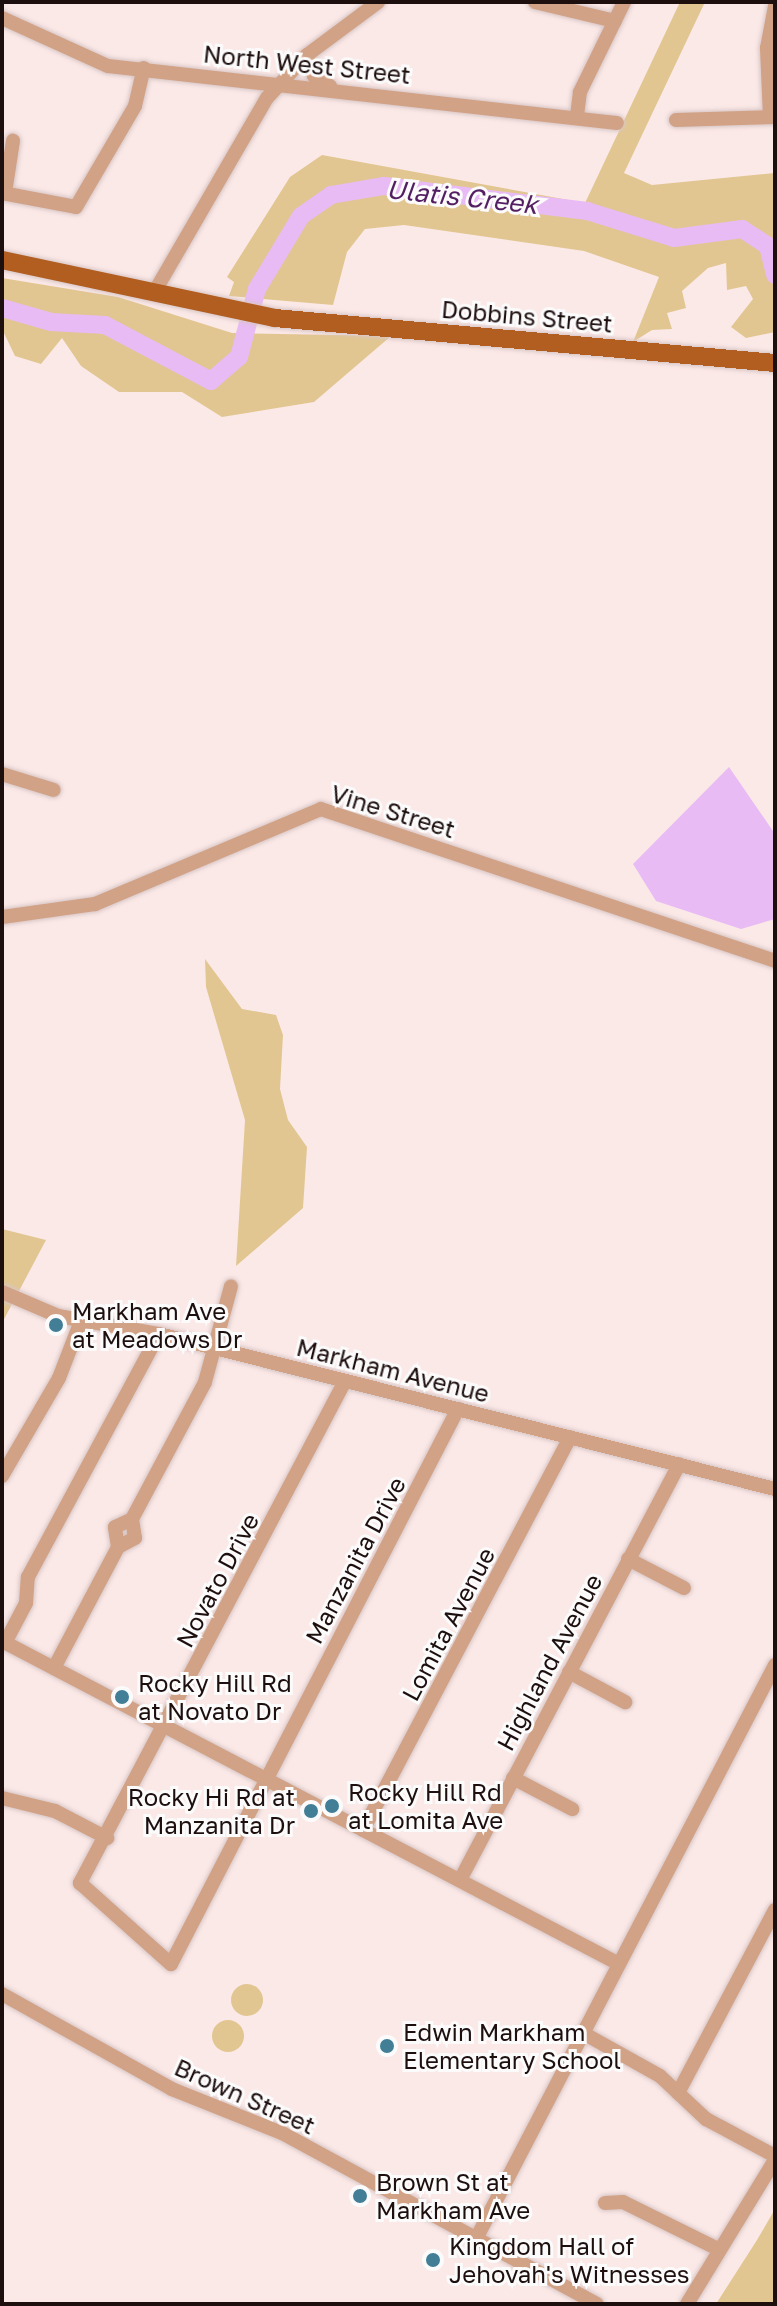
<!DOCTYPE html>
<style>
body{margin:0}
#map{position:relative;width:777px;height:2306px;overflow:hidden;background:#fbe9e8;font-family:"Golos Text",sans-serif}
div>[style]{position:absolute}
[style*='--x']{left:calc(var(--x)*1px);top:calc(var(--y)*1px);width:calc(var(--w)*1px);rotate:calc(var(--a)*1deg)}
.green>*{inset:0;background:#e2c691}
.round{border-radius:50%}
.water>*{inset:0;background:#e8bbf5}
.river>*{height:18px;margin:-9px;padding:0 9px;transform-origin:9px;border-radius:9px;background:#e8bbf5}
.roads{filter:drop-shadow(0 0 2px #d8c6c5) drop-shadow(0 0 2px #d8c6c5)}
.minor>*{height:14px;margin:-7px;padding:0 7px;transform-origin:7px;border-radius:7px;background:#d2a286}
.major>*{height:18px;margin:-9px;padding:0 9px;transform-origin:9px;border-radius:9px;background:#b25e21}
.dots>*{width:22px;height:22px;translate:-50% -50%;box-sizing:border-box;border:4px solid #fbfbfb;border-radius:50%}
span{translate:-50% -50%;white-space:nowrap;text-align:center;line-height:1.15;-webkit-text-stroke:6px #fbfbfb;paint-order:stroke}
.street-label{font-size:24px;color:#1e0f0f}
.poi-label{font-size:24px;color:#1e0f0f}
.left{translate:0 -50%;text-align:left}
.right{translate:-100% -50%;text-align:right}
.water-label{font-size:26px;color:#531e62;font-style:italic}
.frame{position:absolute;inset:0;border:4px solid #1e0f0f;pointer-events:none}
</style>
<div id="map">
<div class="green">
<div style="clip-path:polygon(680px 2px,705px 2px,624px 173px,652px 185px,775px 173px,775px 332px,746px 338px,731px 327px,753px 299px,746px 286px,727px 290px,726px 263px,708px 268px,682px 291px,686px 308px,667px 313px,672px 329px,652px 330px,633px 342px,659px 277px,584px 251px,404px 225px,365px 229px,347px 252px,333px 305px,229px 296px,234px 282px,227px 277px,290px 177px,322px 155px,585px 203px)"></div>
<div style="clip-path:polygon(2px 278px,118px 297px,232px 333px,391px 336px,314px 402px,222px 417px,182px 392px,119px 392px,81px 366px,62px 338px,41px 364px,15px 356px,2px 329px)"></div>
<div style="clip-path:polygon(205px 959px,242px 1009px,276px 1015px,283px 1035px,280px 1089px,288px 1120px,307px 1147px,303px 1208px,236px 1266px,245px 1120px,206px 987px)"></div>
<div style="clip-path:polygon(2px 1229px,46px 1240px,2px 1323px)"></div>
<div class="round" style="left:231px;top:1984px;width:32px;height:32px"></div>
<div class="round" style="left:212px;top:2020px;width:32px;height:32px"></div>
<div style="clip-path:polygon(775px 2209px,775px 2304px,716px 2304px,757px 2240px)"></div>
</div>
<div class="water">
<div style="clip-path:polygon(729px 767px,775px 834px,775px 919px,741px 929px,656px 901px,633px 864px)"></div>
</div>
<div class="river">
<div style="--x:2;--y:308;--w:51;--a:15.9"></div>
<div style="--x:51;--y:322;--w:54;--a:3.2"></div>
<div style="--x:105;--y:325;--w:120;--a:27.8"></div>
<div style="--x:211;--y:381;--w:37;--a:-41"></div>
<div style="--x:239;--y:357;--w:70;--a:-75.2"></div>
<div style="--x:257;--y:289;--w:85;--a:-58.9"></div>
<div style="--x:301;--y:216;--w:37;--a:-35"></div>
<div style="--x:331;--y:195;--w:54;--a:-9.6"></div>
<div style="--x:384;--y:186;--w:205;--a:7"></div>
<div style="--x:587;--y:211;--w:91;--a:17.2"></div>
<div style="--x:674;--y:238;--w:69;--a:-7.5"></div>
<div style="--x:742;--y:229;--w:31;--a:33"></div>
<div style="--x:768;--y:246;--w:30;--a:76"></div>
</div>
<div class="roads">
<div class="minor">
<div style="--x:535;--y:2;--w:82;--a:13.4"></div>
<div style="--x:2;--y:18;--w:116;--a:24.4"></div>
<div style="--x:108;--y:66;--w:512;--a:6.39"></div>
<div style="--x:306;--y:56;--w:22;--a:68"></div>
<div style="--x:314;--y:76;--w:19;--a:32"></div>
<div style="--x:577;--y:116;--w:24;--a:-83"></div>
<div style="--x:580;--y:92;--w:100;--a:-63.9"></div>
<div style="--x:770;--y:117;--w:69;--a:-92.5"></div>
<div style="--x:767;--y:48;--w:43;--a:-79.2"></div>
<div style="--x:676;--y:120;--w:99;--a:-1.7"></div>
<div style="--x:2;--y:193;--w:75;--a:10.7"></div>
<div style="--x:76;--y:207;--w:117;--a:-59.7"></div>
<div style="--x:135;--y:106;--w:39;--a:-77"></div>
<div style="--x:5;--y:193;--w:53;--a:-81.3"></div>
<div style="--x:155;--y:291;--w:223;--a:-59.9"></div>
<div style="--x:267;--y:98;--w:59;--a:-47.1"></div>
<div style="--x:307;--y:55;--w:89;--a:-36.7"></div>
<div style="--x:2;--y:774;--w:54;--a:17.1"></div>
<div style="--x:2;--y:917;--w:94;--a:-8"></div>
<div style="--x:95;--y:904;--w:245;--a:-22.8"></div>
<div style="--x:321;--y:809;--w:479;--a:18.5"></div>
<div style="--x:2;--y:1292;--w:61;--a:23.2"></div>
<div style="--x:58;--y:1316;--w:103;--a:10.1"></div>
<div style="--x:159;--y:1334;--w:635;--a:14.12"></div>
<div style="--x:345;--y:1381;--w:568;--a:117.83"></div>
<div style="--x:80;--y:1883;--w:122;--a:41.7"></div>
<div style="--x:171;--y:1964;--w:625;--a:-62.66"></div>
<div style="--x:2;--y:1476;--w:113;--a:-59.8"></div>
<div style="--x:59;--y:1378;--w:61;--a:-68.9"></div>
<div style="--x:118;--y:1547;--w:20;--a:-99"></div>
<div style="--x:115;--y:1527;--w:19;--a:-25"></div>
<div style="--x:132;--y:1519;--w:155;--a:-61.9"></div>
<div style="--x:205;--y:1382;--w:99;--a:-74.8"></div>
<div style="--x:628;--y:1559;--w:63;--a:27.4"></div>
<div style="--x:2;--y:1641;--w:696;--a:27.63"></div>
<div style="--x:5;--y:1643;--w:45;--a:-62.3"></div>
<div style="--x:26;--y:1603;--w:26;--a:-86"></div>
<div style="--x:28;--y:1577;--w:276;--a:-61.7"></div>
<div style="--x:54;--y:1668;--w:137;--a:-62.1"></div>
<div style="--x:118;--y:1547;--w:19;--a:-28"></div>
<div style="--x:135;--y:1538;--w:19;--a:-99"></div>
<div style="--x:569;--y:1672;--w:64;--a:28.2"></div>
<div style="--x:513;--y:1778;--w:67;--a:27.7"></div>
<div style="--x:2;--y:1798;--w:55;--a:13.8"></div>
<div style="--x:55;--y:1811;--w:59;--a:27.4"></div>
<div style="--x:363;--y:1830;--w:444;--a:-62.2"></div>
<div style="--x:460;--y:1880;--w:470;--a:-62.2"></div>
<div style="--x:2;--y:1994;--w:195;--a:29.2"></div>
<div style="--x:172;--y:2089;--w:118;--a:21.8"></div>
<div style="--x:282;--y:2133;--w:358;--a:28.5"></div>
<div style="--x:583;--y:2033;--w:88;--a:29.2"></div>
<div style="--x:660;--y:2076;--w:63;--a:43.1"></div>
<div style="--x:706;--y:2119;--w:78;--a:28.2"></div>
<div style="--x:678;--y:2093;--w:207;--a:-62.1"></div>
<div style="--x:605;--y:2203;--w:18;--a:-3"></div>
<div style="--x:623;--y:2202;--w:106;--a:26.3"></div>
<div style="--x:477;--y:2237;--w:645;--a:-62.48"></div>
<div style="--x:687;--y:2304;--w:169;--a:-58.6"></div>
</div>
<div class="major">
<div style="--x:2;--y:260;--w:279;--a:12"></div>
<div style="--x:275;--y:318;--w:502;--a:5.14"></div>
</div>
</div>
<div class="dots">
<div style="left:56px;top:1325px;background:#427e95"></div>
<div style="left:122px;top:1697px;background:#427e95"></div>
<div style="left:332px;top:1806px;background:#427e95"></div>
<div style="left:311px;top:1811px;background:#427e95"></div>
<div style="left:387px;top:2046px;background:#427e95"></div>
<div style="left:360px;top:2196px;background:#427e95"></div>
<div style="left:433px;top:2260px;background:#427e95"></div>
</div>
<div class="street-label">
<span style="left:307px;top:64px;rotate:6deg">North West Street</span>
<span style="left:527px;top:316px;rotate:5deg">Dobbins Street</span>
<span style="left:393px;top:811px;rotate:17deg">Vine Street</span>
<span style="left:393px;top:1370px;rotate:14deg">Markham Avenue</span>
<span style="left:355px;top:1560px;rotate:-62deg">Manzanita Drive</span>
<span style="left:217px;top:1580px;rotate:-62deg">Novato Drive</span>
<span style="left:448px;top:1624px;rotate:-62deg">Lomita Avenue</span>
<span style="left:549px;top:1662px;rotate:-62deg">Highland Avenue</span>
<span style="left:245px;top:2096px;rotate:24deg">Brown Street</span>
</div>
<div class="poi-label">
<span class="left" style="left:72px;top:1325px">Markham Ave<br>at Meadows Dr</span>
<span class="left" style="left:138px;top:1697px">Rocky Hill Rd<br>at Novato Dr</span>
<span class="left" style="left:348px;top:1806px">Rocky Hill Rd<br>at Lomita Ave</span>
<span class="right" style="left:295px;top:1811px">Rocky Hi Rd at<br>Manzanita Dr</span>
<span class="left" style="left:403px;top:2046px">Edwin Markham<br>Elementary School</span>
<span class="left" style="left:376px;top:2196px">Brown St at<br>Markham Ave</span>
<span class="left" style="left:449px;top:2260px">Kingdom Hall of<br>Jehovah's Witnesses</span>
</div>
<div class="water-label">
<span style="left:462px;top:197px;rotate:6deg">Ulatis Creek</span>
</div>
<div class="frame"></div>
</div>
